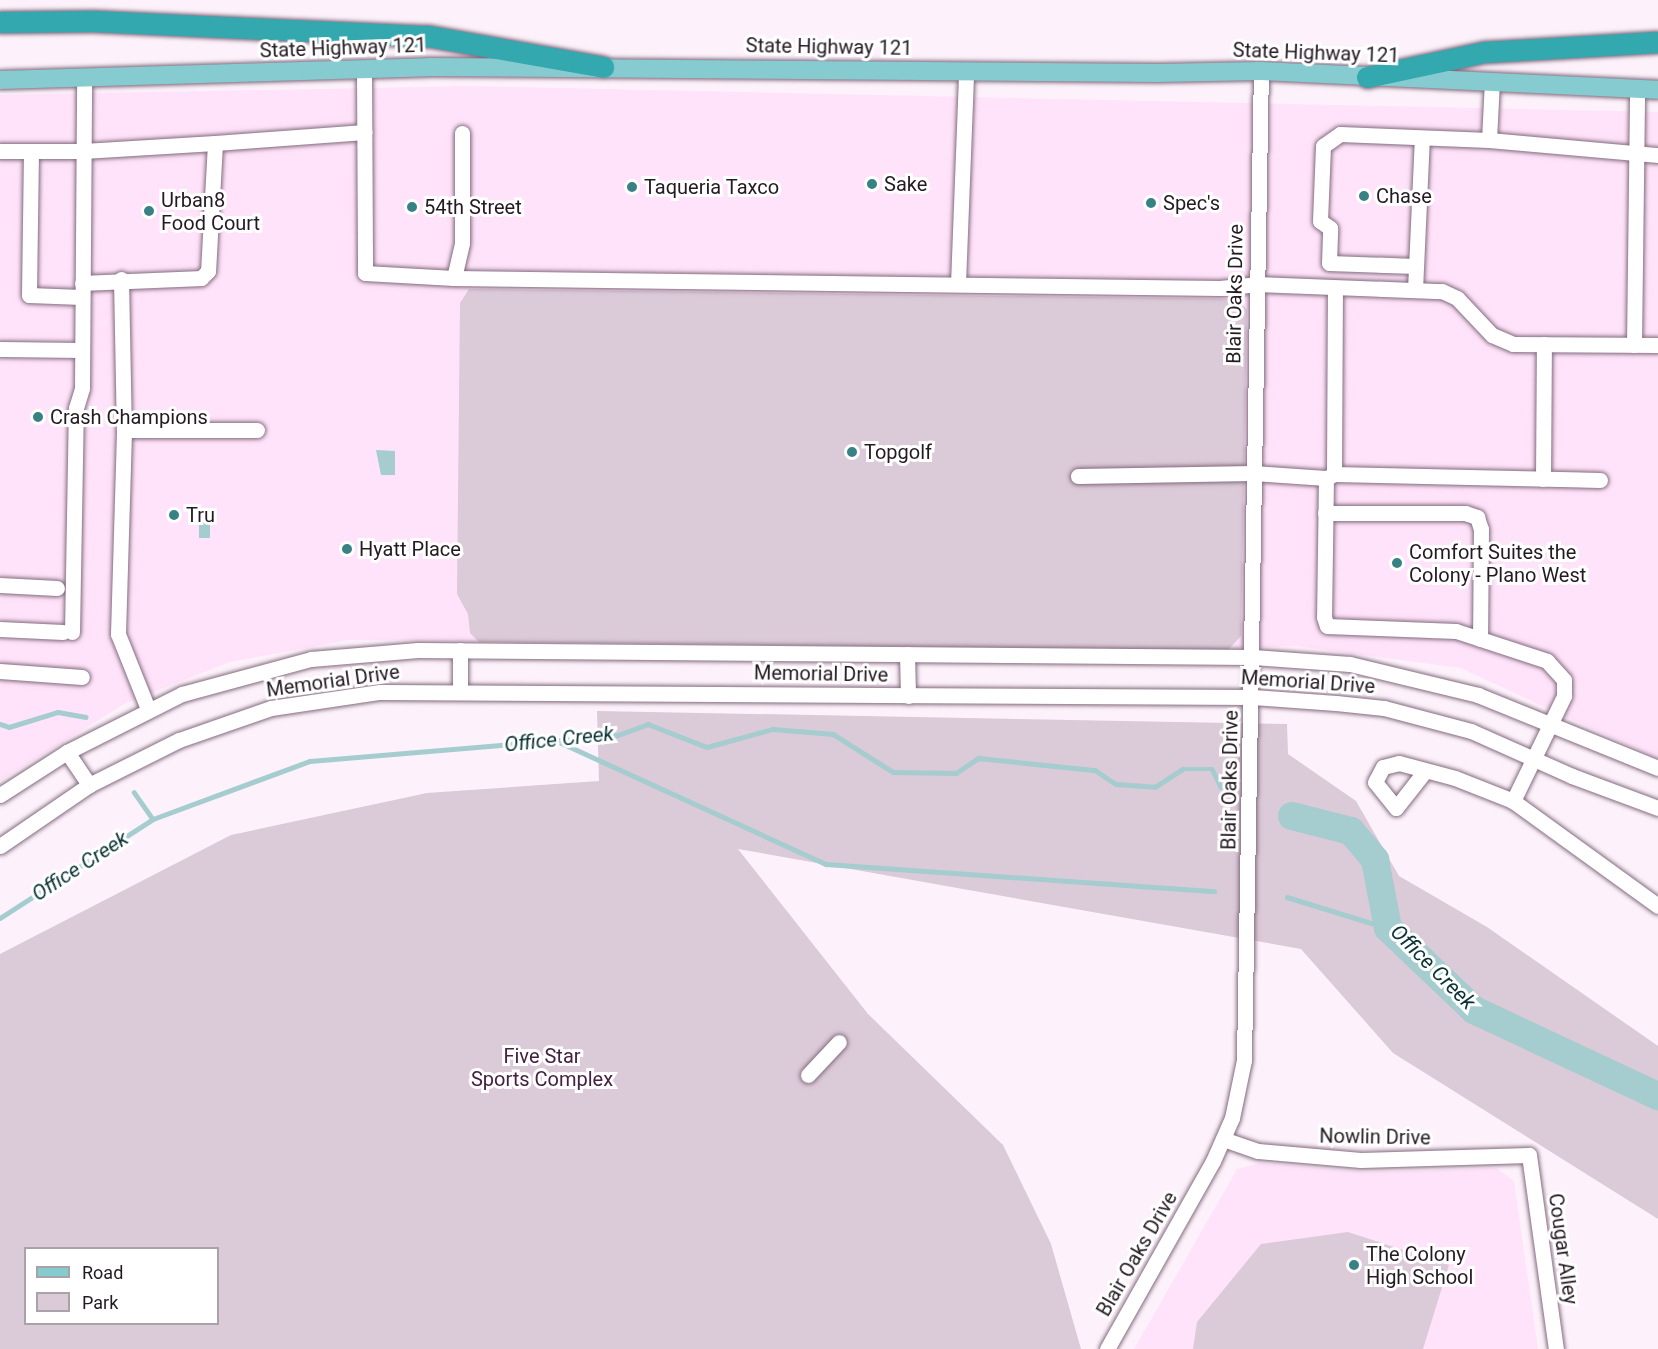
<!DOCTYPE html>
<style>
body{margin:0}
#map{position:relative;width:1658px;height:1349px;overflow:hidden;background:#fdf2fb;font-family:Roboto,sans-serif}
div>[style]{position:absolute}
[style*='--x']{left:calc(var(--x)*1px);top:calc(var(--y)*1px);width:calc(var(--w)*1px);rotate:calc(var(--a)*1deg)}
.built>*{inset:0;background:#ffe3fa}
.green>*{inset:0;background:#dbcad8}
.water>*{inset:0;background:#a5ccce}
.stream>*{height:4.5px;margin:-2.25px;padding:0 2.25px;transform-origin:2.25px;border-radius:2.25px;background:#a5ccce}
.river>*{height:28px;margin:-14px;padding:0 14px;transform-origin:14px;border-radius:14px;background:#a5ccce}
.roads{filter:drop-shadow(0 0 2px #836b7f) drop-shadow(0 0 2px #836b7f)}
.minor>*{height:15px;margin:-7.5px;padding:0 7.5px;transform-origin:7.5px;border-radius:7.5px;background:#fff}
.major>*{height:18px;margin:-9px;padding:0 9px;transform-origin:9px;border-radius:9px;background:#85cbcf}
.highway>*{height:21px;margin:-10.5px;padding:0 10.5px;transform-origin:10.5px;border-radius:10.5px;background:#34a8af}
.dots>*{width:16px;height:16px;translate:-50% -50%;box-sizing:border-box;border:3px solid #fff;border-radius:50%}
span{translate:-50% -50%;white-space:nowrap;text-align:center;line-height:1.15;-webkit-text-stroke:6px #fff;paint-order:stroke}
.street-label{font-size:20px;color:#241a22}
.poi-label{font-size:20px;color:#241a22}
.left{translate:0 -50%;text-align:left}
.park-label{font-size:20px;color:#442140}
.water-label{font-size:21px;color:#0c3436;font-style:italic}
.legend{position:absolute;left:24px;top:1247px;width:195px;height:78px;box-sizing:border-box;background:#fff;border:2px solid #a7a3a7;margin:0;padding:8px 10px;list-style:none;font-size:18px;color:#241a22}
.legend li{display:flex;align-items:center;gap:12px;height:30px}
.legend b{width:30px;border:2px solid #a7a3a7}
</style>
<div id="map">
<div class="built">
<div style="clip-path:polygon(470px 86px,1658px 112px,1658px 759px,1460px 668px,1296px 646px,1223px 648px,349px 640px,230px 662px,126px 703px,0 781px,0 95px)"></div>
<div style="clip-path:polygon(1260px 1163px,1366px 1172px,1497px 1168px,1514px 1181px,1538px 1349px,1134px 1349px,1237px 1169px)"></div>
</div>
<div class="green">
<div style="clip-path:polygon(469px 289px,1238px 299px,1247px 310px,1241px 636px,1228px 650px,479px 642px,470px 633px,468px 614px,457px 594px,460px 303px)"></div>
<div style="clip-path:polygon(evenodd,597px 711px,1287px 724px,1288px 754px,1356px 801px,1399px 876px,1487px 927px,1658px 1046px,1658px 1219px,1393px 1053px,1301px 949px,738px 849px,868px 1014px,1003px 1145px,1051px 1244px,1081px 1349px,0 1349px,0 954px,231px 835px,427px 793px,599px 781px,597px 711px,26px 1248px,218px 1248px,218px 1324px,26px 1324px,26px 1248px)"></div>
<div style="clip-path:polygon(1348px 1232px,1449px 1265px,1423px 1349px,1193px 1349px,1197px 1322px,1261px 1244px)"></div>
</div>
<div class="water">
<div style="clip-path:polygon(376px 450px,395px 451px,395px 475px,381px 475px)"></div>
<div style="clip-path:polygon(199px 516px,210px 516px,210px 538px,199px 538px)"></div>
</div>
<div class="stream">
<div style="--x:0;--y:724;--w:9;--a:18"></div>
<div style="--x:9;--y:727;--w:51;--a:-17"></div>
<div style="--x:58;--y:712;--w:28;--a:10"></div>
<div style="--x:555;--y:740;--w:298;--a:24.6"></div>
<div style="--x:826;--y:864;--w:389;--a:4"></div>
<div style="--x:134;--y:792;--w:33;--a:55"></div>
<div style="--x:1287;--y:897;--w:106;--a:17.1"></div>
<div style="--x:0;--y:918;--w:182;--a:-32.9"></div>
<div style="--x:153;--y:819;--w:167;--a:-20.3"></div>
<div style="--x:310;--y:761;--w:309;--a:-4.8"></div>
<div style="--x:618;--y:735;--w:32;--a:-20"></div>
<div style="--x:648;--y:724;--w:63;--a:21.3"></div>
<div style="--x:707;--y:747;--w:68;--a:-15.3"></div>
<div style="--x:773;--y:729;--w:60;--a:4.8"></div>
<div style="--x:833;--y:734;--w:71;--a:32.3"></div>
<div style="--x:893;--y:772;--w:63;--a:0.9"></div>
<div style="--x:956;--y:773;--w:27;--a:-34"></div>
<div style="--x:978;--y:758;--w:118;--a:5.9"></div>
<div style="--x:1095;--y:770;--w:25;--a:34"></div>
<div style="--x:1116;--y:784;--w:39;--a:4"></div>
<div style="--x:1155;--y:787;--w:33;--a:-33"></div>
<div style="--x:1183;--y:769;--w:29;--a:0"></div>
<div style="--x:1212;--y:769;--w:20;--a:63"></div>
</div>
<div class="river">
<div style="--x:1292;--y:816;--w:61;--a:14.3"></div>
<div style="--x:1351;--y:831;--w:38;--a:50"></div>
<div style="--x:1375;--y:860;--w:69;--a:79.2"></div>
<div style="--x:1388;--y:928;--w:119;--a:43.6"></div>
<div style="--x:1474;--y:1010;--w:203;--a:25.1"></div>
</div>
<div class="roads">
<div class="minor">
<div style="--x:364;--y:70;--w:203;--a:89.7"></div>
<div style="--x:365;--y:273;--w:89;--a:3.2"></div>
<div style="--x:454;--y:278;--w:766;--a:0.75"></div>
<div style="--x:1220;--y:288;--w:36;--a:-6"></div>
<div style="--x:1256;--y:284;--w:186;--a:2.2"></div>
<div style="--x:1442;--y:291;--w:17;--a:25"></div>
<div style="--x:1457;--y:298;--w:51;--a:46.6"></div>
<div style="--x:1492;--y:335;--w:23;--a:23"></div>
<div style="--x:1513;--y:344;--w:145;--a:0.4"></div>
<div style="--x:1489;--y:140;--w:59;--a:-87.1"></div>
<div style="--x:215;--y:143;--w:150;--a:-4.2"></div>
<div style="--x:0;--y:151;--w:83;--a:0"></div>
<div style="--x:83;--y:151;--w:132;--a:-3.5"></div>
<div style="--x:215;--y:143;--w:128;--a:93.1"></div>
<div style="--x:208;--y:271;--w:10;--a:135"></div>
<div style="--x:201;--y:278;--w:119;--a:177.6"></div>
<div style="--x:31;--y:151;--w:144;--a:90.8"></div>
<div style="--x:29;--y:295;--w:52;--a:2.2"></div>
<div style="--x:1416;--y:266;--w:87;--a:-178"></div>
<div style="--x:1329;--y:263;--w:35;--a:-88"></div>
<div style="--x:1330;--y:228;--w:12;--a:-145"></div>
<div style="--x:1320;--y:221;--w:75;--a:-87.7"></div>
<div style="--x:1323;--y:146;--w:21;--a:-35"></div>
<div style="--x:1340;--y:134;--w:149;--a:2.3"></div>
<div style="--x:1489;--y:140;--w:170;--a:5.1"></div>
<div style="--x:454;--y:278;--w:36;--a:-77"></div>
<div style="--x:462;--y:243;--w:110;--a:-90"></div>
<div style="--x:121;--y:279;--w:151;--a:88.9"></div>
<div style="--x:958;--y:284;--w:213;--a:-87.8"></div>
<div style="--x:1415;--y:290;--w:152;--a:-87.4"></div>
<div style="--x:1634;--y:345;--w:256;--a:-89.3"></div>
<div style="--x:0;--y:349;--w:82;--a:0.7"></div>
<div style="--x:1334;--y:474;--w:266;--a:1.3"></div>
<div style="--x:1078;--y:476;--w:175;--a:-1"></div>
<div style="--x:1253;--y:473;--w:73;--a:3.9"></div>
<div style="--x:1326;--y:478;--w:139;--a:90.8"></div>
<div style="--x:1324;--y:617;--w:9;--a:72"></div>
<div style="--x:1327;--y:626;--w:129;--a:2.2"></div>
<div style="--x:1456;--y:631;--w:96;--a:18.2"></div>
<div style="--x:1547;--y:661;--w:25;--a:48"></div>
<div style="--x:1564;--y:680;--w:16;--a:90"></div>
<div style="--x:1564;--y:696;--w:117;--a:115.9"></div>
<div style="--x:1327;--y:478;--w:8;--a:-30"></div>
<div style="--x:1334;--y:474;--w:184;--a:-89.7"></div>
<div style="--x:1543;--y:479;--w:135;--a:-89.6"></div>
<div style="--x:1325;--y:513;--w:140;--a:0"></div>
<div style="--x:1465;--y:513;--w:13;--a:18"></div>
<div style="--x:1477;--y:517;--w:13;--a:72"></div>
<div style="--x:1481;--y:529;--w:110;--a:90.5"></div>
<div style="--x:0;--y:585;--w:57;--a:3"></div>
<div style="--x:0;--y:629;--w:63;--a:2.7"></div>
<div style="--x:72;--y:632;--w:224;--a:-89"></div>
<div style="--x:76;--y:408;--w:21;--a:-73"></div>
<div style="--x:82;--y:388;--w:310;--a:-89.6"></div>
<div style="--x:907;--y:654;--w:42;--a:88.6"></div>
<div style="--x:0;--y:671;--w:82;--a:4.2"></div>
<div style="--x:460;--y:692;--w:42;--a:-90"></div>
<div style="--x:148;--y:709;--w:81;--a:-111.8"></div>
<div style="--x:118;--y:634;--w:204;--a:-88.3"></div>
<div style="--x:124;--y:430;--w:133;--a:0"></div>
<div style="--x:67;--y:752;--w:40;--a:56"></div>
<div style="--x:1425;--y:771;--w:47;--a:128.1"></div>
<div style="--x:1396;--y:808;--w:33;--a:-129"></div>
<div style="--x:1375;--y:782;--w:17;--a:-62"></div>
<div style="--x:1383;--y:767;--w:16;--a:-14"></div>
<div style="--x:1399;--y:763;--w:58;--a:15"></div>
<div style="--x:1455;--y:778;--w:62;--a:21.6"></div>
<div style="--x:1513;--y:801;--w:179;--a:35.9"></div>
<div style="--x:0;--y:795;--w:80;--a:-32.7"></div>
<div style="--x:67;--y:752;--w:129;--a:-26.8"></div>
<div style="--x:182;--y:694;--w:134;--a:-15.2"></div>
<div style="--x:311;--y:659;--w:107;--a:-4.8"></div>
<div style="--x:418;--y:650;--w:835;--a:0.48"></div>
<div style="--x:1253;--y:657;--w:97;--a:4.1"></div>
<div style="--x:1350;--y:664;--w:132;--a:13.6"></div>
<div style="--x:1478;--y:695;--w:194;--a:22.1"></div>
<div style="--x:0;--y:846;--w:108;--a:-34.4"></div>
<div style="--x:89;--y:785;--w:101;--a:-26.6"></div>
<div style="--x:179;--y:740;--w:97;--a:-19.2"></div>
<div style="--x:271;--y:708;--w:110;--a:-8.4"></div>
<div style="--x:380;--y:692;--w:873;--a:0.33"></div>
<div style="--x:1253;--y:697;--w:83;--a:4.1"></div>
<div style="--x:1336;--y:703;--w:48;--a:5.9"></div>
<div style="--x:1384;--y:708;--w:90;--a:14.8"></div>
<div style="--x:1471;--y:731;--w:111;--a:24"></div>
<div style="--x:1572;--y:776;--w:92;--a:20.4"></div>
<div style="--x:808;--y:1075;--w:45;--a:-46.8"></div>
<div style="--x:1223;--y:1139;--w:37;--a:19"></div>
<div style="--x:1258;--y:1151;--w:103;--a:5"></div>
<div style="--x:1361;--y:1160;--w:168;--a:-1.7"></div>
<div style="--x:1529;--y:1155;--w:196;--a:82.1"></div>
<div style="--x:1107;--y:1349;--w:216;--a:-60.6"></div>
<div style="--x:1213;--y:1161;--w:47;--a:-66.2"></div>
<div style="--x:1232;--y:1118;--w:59;--a:-78.3"></div>
<div style="--x:1244;--y:1060;--w:989;--a:-89.02"></div>
</div>
<div class="major">
<div style="--x:0;--y:80;--w:428;--a:-1.7"></div>
<div style="--x:428;--y:67;--w:730;--a:0.47"></div>
<div style="--x:1158;--y:73;--w:103;--a:-1.1"></div>
<div style="--x:1261;--y:71;--w:397;--a:2.7"></div>
</div>
<div class="highway">
<div style="--x:0;--y:22;--w:93;--a:-0.6"></div>
<div style="--x:93;--y:21;--w:335;--a:2.6"></div>
<div style="--x:428;--y:36;--w:178;--a:10"></div>
<div style="--x:1367;--y:77;--w:121;--a:-12"></div>
<div style="--x:1485;--y:52;--w:173;--a:-3.3"></div>
</div>
</div>
<div class="dots">
<div style="left:872px;top:184px;background:#388185"></div>
<div style="left:632px;top:187px;background:#388185"></div>
<div style="left:1364px;top:196px;background:#388185"></div>
<div style="left:1151px;top:203px;background:#388185"></div>
<div style="left:412px;top:207px;background:#388185"></div>
<div style="left:149px;top:211px;background:#388185"></div>
<div style="left:38px;top:417px;background:#388185"></div>
<div style="left:852px;top:452px;background:#388185"></div>
<div style="left:174px;top:515px;background:#388185"></div>
<div style="left:347px;top:549px;background:#388185"></div>
<div style="left:1397px;top:563px;background:#388185"></div>
<div style="left:1354px;top:1265px;background:#388185"></div>
</div>
<div class="street-label">
<span style="left:829px;top:47px;rotate:1deg">State Highway 121</span>
<span style="left:343px;top:48px;rotate:-2deg">State Highway 121</span>
<span style="left:1316px;top:53px;rotate:2deg">State Highway 121</span>
<span style="left:1235px;top:294px;rotate:-89deg">Blair Oaks Drive</span>
<span style="left:821px;top:674px;rotate:1deg">Memorial Drive</span>
<span style="left:333px;top:681px;rotate:-8deg">Memorial Drive</span>
<span style="left:1308px;top:682px;rotate:4deg">Memorial Drive</span>
<span style="left:1230px;top:780px;rotate:-89deg">Blair Oaks Drive</span>
<span style="left:1375px;top:1137px;rotate:1deg">Nowlin Drive</span>
<span style="left:1563px;top:1249px;rotate:82deg">Cougar Alley</span>
<span style="left:1137px;top:1254px;rotate:-60deg">Blair Oaks Drive</span>
</div>
<div class="poi-label">
<span class="left" style="left:884px;top:184px">Sake</span>
<span class="left" style="left:644px;top:187px">Taqueria Taxco</span>
<span class="left" style="left:1376px;top:196px">Chase</span>
<span class="left" style="left:161px;top:212px">Urban8<br>Food Court</span>
<span class="left" style="left:1163px;top:203px">Spec's</span>
<span class="left" style="left:424px;top:207px">54th Street</span>
<span class="left" style="left:50px;top:417px">Crash Champions</span>
<span class="left" style="left:864px;top:452px">Topgolf</span>
<span class="left" style="left:186px;top:515px">Tru</span>
<span class="left" style="left:359px;top:549px">Hyatt Place</span>
<span class="left" style="left:1409px;top:564px">Comfort Suites the<br>Colony - Plano West</span>
<span class="left" style="left:1366px;top:1266px">The Colony<br>High School</span>
</div>
<div class="park-label">
<span style="left:542px;top:1068px">Five Star<br>Sports Complex</span>
</div>
<div class="water-label">
<span style="left:559px;top:739px;rotate:-6deg">Office Creek</span>
<span style="left:80px;top:866px;rotate:-33deg">Office Creek</span>
<span style="left:1433px;top:967px;rotate:45deg">Office Creek</span>
</div>
<ul class="legend">
<li><b style="height:8px;background:#85cbcf"></b>Road</li>
<li><b style="height:16px;background:#dbcad8"></b>Park</li>
</ul>
</div>
